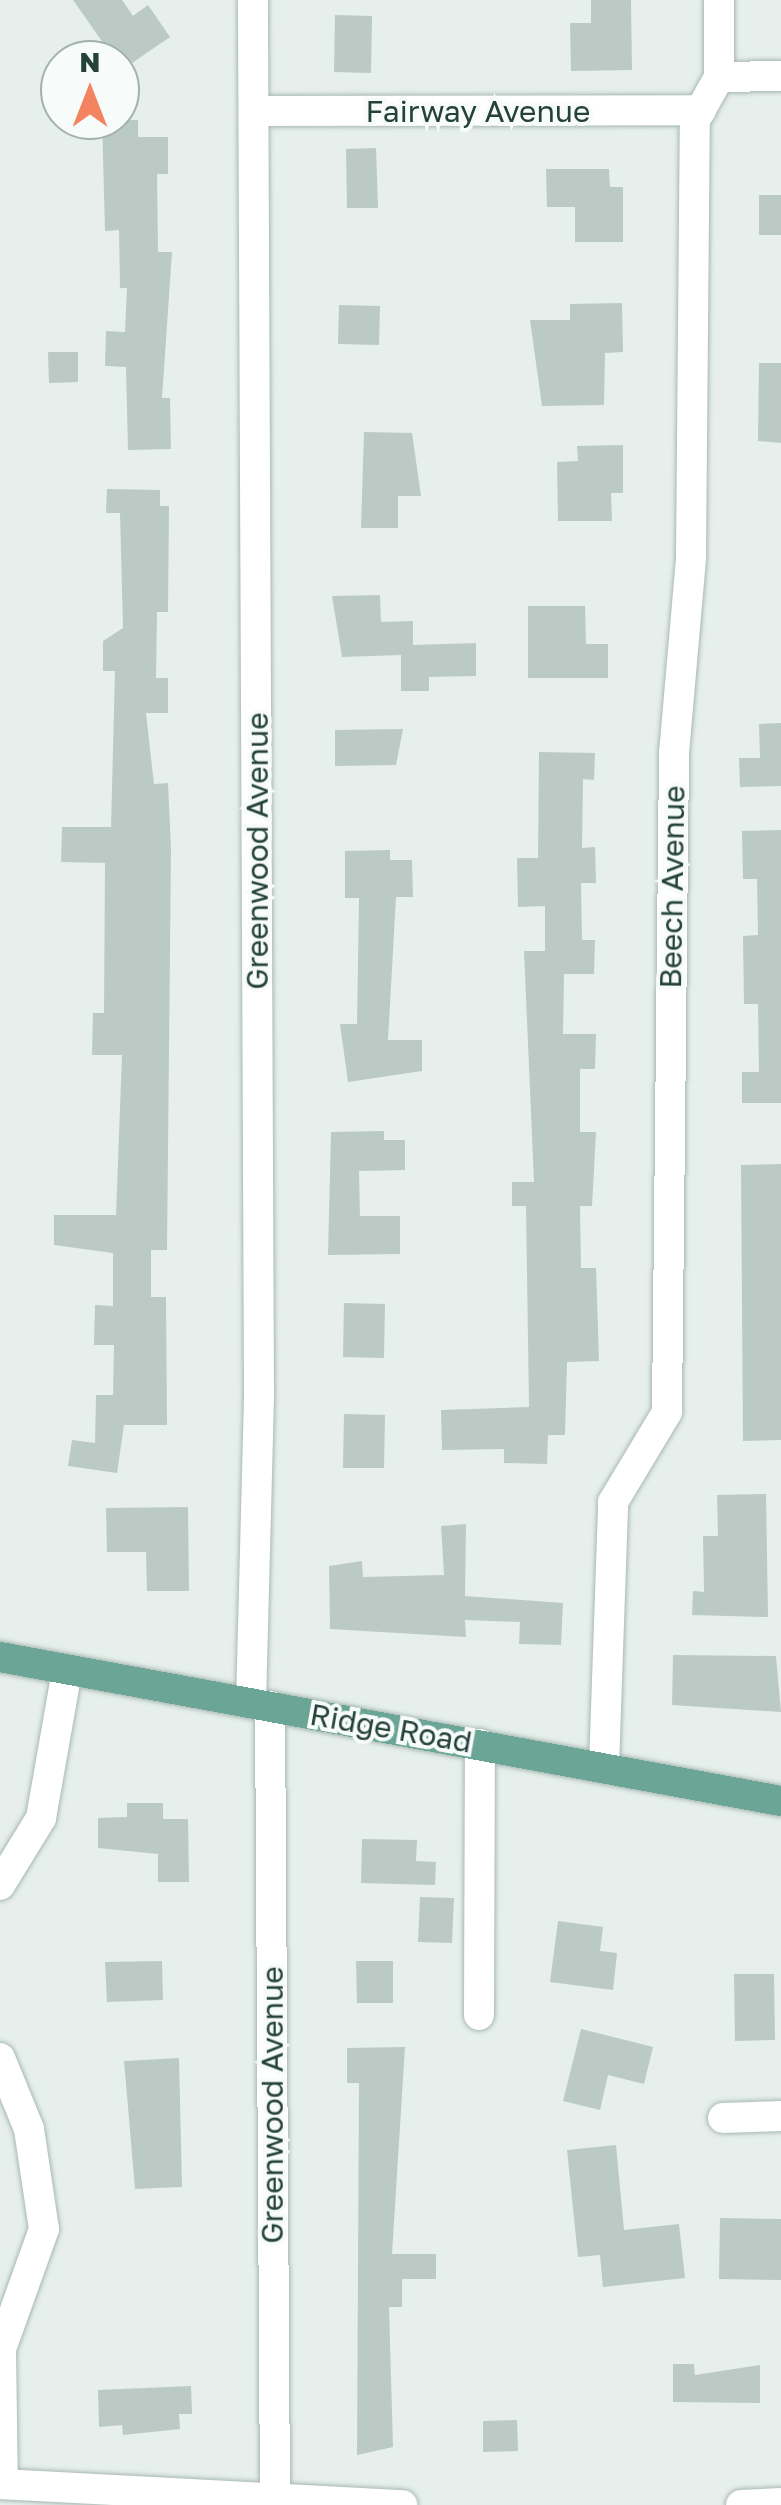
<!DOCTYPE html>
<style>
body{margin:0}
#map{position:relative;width:781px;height:2505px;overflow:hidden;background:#e6efeb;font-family:"Golos Text",sans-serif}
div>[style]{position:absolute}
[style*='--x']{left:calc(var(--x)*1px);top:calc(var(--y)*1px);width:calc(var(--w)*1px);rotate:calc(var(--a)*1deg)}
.building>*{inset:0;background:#bbcac4}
.roads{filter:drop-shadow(0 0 2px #a8b8b2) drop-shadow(0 0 2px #a8b8b2)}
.minor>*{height:30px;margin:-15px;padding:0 15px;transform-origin:15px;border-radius:15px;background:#fff}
.major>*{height:30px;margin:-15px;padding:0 15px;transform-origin:15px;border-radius:15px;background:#6aa596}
span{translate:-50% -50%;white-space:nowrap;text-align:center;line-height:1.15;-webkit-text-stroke:8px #f7fbf9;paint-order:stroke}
.street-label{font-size:30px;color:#24423a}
.north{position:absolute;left:40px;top:40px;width:100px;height:100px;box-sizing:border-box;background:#f7fbf9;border:2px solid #a3b1ad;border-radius:50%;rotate:0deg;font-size:28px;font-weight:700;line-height:40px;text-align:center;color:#24423a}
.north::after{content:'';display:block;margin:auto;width:35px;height:45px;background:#f4845f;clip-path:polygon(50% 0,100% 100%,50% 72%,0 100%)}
</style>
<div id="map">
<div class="building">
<div style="clip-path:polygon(73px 0,122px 0,133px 16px,148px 5px,170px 37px,122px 70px)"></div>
<div style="clip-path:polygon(591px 0,631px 0,632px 70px,571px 71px,570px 23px,591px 23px)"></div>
<div style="clip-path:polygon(335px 15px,372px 16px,371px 73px,334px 72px)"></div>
<div style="clip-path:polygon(102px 120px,138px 120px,138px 137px,168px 137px,168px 174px,157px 174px,158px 252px,172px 252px,162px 398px,170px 398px,171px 449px,128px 450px,126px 367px,105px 366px,106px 331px,125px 332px,127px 288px,120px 288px,119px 230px,105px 231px)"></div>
<div style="clip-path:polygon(376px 148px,378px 208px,347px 208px,346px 149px)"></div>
<div style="clip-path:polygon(546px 169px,609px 169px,610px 187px,623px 187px,623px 242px,575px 242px,575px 207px,547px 207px)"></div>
<div style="clip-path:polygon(759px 195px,781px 195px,781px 235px,759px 235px)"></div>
<div style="clip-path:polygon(622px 303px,623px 352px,605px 353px,604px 405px,542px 406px,530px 320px,570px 320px,570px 304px)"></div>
<div style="clip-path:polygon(339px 305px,380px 306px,379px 345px,338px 344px)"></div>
<div style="clip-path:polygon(48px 352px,78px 352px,78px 382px,49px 383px)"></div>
<div style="clip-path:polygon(759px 363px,781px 363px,781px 443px,758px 441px)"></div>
<div style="clip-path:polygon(364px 432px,412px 433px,421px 496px,398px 496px,398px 528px,361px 528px)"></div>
<div style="clip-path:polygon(623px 445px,623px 493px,611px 493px,612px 521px,558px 521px,557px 462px,578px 461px,577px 446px)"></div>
<div style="clip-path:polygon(107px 489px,160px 490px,160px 506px,169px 506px,168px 612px,157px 612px,156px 678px,168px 678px,168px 713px,146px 713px,154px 784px,168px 783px,171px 849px,167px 1250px,151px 1250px,151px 1297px,166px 1297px,167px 1425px,124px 1425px,117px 1473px,68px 1466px,72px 1440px,95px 1443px,96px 1395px,113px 1395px,114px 1345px,94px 1345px,95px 1305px,113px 1306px,113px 1253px,54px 1245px,54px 1215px,116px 1215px,122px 1055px,92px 1055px,93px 1013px,104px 1013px,105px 863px,61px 862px,62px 827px,111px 827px,115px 671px,103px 671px,103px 641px,123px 628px,120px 513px,106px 513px)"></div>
<div style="clip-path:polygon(380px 595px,381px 622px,413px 621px,413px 645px,476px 643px,476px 676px,429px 677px,429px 691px,401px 691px,401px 655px,342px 657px,332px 596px)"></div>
<div style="clip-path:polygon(528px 606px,585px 606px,586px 644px,608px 644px,608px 678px,528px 678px)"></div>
<div style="clip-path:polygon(781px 723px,781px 786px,740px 787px,739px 758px,760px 758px,759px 724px)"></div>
<div style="clip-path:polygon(403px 729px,396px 765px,335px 766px,335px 730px)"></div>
<div style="clip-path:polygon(539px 752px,595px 753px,594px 780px,583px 779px,582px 848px,595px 847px,596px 883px,581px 883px,582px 940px,595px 940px,594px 974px,564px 974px,563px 1034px,596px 1034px,595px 1069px,580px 1069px,580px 1132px,596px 1132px,592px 1206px,580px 1206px,581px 1268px,596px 1268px,599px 1361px,567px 1362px,565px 1435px,548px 1435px,547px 1464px,504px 1463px,504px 1449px,442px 1450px,441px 1410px,529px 1407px,526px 1206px,512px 1206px,512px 1182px,534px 1182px,524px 951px,545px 951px,545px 906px,518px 907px,517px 858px,538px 858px)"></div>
<div style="clip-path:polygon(781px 830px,781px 1103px,742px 1103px,742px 1072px,759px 1072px,758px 1004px,744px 1004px,743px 936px,758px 935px,757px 879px,743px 879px,742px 831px)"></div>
<div style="clip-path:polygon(390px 850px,390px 860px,412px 860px,413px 897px,396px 897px,388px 1040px,422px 1040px,422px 1071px,348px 1082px,340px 1024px,357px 1024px,359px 898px,345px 898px,345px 851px)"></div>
<div style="clip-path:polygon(384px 1131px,384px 1140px,405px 1140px,405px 1170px,359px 1171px,360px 1216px,400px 1216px,400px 1254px,328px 1255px,331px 1132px)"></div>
<div style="clip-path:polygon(781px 1164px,781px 1440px,743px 1441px,741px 1165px)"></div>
<div style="clip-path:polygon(344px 1303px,385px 1304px,384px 1358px,343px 1357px)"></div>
<div style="clip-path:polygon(344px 1414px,385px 1415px,384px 1468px,343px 1468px)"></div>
<div style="clip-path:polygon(766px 1494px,768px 1617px,692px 1615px,693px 1591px,704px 1592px,703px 1536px,718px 1536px,717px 1495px)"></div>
<div style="clip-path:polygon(188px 1507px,189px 1591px,147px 1591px,146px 1552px,107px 1552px,106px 1508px)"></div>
<div style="clip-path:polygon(466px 1524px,465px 1596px,563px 1603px,561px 1645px,519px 1644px,520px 1622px,465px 1620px,466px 1637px,330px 1629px,329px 1566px,362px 1561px,363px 1577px,444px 1575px,441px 1526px)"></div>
<div style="clip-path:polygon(673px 1655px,776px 1656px,781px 1712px,672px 1705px)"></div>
<div style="clip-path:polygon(127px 1803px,163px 1803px,163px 1819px,188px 1819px,189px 1882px,158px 1882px,158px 1854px,98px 1848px,98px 1818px,127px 1817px)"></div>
<div style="clip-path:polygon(362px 1839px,417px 1840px,416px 1861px,436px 1862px,435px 1885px,361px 1883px)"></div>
<div style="clip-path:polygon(420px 1897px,454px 1898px,452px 1943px,418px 1942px)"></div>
<div style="clip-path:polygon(558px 1921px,603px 1927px,600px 1951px,617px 1953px,613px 1990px,550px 1982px)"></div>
<div style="clip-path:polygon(162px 1961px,163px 2000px,107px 2002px,105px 1962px)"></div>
<div style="clip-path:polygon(356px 1961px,393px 1961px,393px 2003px,357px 2003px)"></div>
<div style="clip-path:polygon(734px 1974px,774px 1974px,775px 2040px,735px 2041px)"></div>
<div style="clip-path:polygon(581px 2029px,653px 2047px,644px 2084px,608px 2075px,600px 2110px,563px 2101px)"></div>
<div style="clip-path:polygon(405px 2047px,392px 2254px,436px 2254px,436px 2279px,402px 2279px,402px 2307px,389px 2307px,393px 2447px,357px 2455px,359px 2083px,347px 2083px,347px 2048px)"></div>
<div style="clip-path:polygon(179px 2058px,182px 2187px,135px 2189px,124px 2061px)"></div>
<div style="clip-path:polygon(616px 2145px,624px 2230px,679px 2224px,685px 2278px,603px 2287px,600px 2255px,578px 2257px,567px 2150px)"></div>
<div style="clip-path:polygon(720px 2218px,781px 2219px,781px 2280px,719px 2279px)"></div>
<div style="clip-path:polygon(673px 2364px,694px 2364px,695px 2375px,760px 2365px,760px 2403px,673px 2402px)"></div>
<div style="clip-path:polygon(191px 2386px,192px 2414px,179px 2414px,180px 2429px,123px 2435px,122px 2425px,99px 2427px,98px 2390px)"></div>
<div style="clip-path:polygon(517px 2420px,518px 2451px,483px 2452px,483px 2421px)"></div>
</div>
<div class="roads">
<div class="minor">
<div style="--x:719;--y:77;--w:62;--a:-0.9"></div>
<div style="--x:255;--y:111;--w:446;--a:-0.1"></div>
<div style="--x:251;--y:1703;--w:310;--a:-88.5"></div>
<div style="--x:259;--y:1393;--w:1393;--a:-90.25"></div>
<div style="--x:270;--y:1706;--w:799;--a:89.64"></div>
<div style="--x:604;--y:1766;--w:264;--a:-88"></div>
<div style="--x:613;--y:1502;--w:105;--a:-59"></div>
<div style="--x:667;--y:1412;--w:659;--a:-89.39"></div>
<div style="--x:674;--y:753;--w:197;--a:-85"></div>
<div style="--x:691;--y:557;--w:437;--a:-89.5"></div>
<div style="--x:695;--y:120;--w:49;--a:-60.8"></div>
<div style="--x:719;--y:77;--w:77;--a:-90"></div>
<div style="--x:0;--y:1885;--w:79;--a:-58.5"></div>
<div style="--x:41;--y:1818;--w:150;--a:-80"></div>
<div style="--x:479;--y:2015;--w:271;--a:-89.8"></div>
<div style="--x:0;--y:2058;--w:77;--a:67.8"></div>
<div style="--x:29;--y:2129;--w:101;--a:81.5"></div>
<div style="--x:44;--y:2229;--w:127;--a:109.7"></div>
<div style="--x:1;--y:2349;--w:135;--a:89.2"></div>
<div style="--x:723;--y:2118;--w:58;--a:-2"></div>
<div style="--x:0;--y:2484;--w:403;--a:3"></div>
<div style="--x:741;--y:2505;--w:40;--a:-2.9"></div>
</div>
<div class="major">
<div style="--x:0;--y:1657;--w:794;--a:10.45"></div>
</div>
</div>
<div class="street-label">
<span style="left:478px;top:111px">Fairway Avenue</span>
<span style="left:257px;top:851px;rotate:-90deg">Greenwood Avenue</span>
<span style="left:672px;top:887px;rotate:-89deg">Beech Avenue</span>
<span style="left:391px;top:1728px;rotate:10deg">Ridge Road</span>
<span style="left:272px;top:2105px;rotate:-90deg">Greenwood Avenue</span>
</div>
<div class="north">N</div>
</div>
